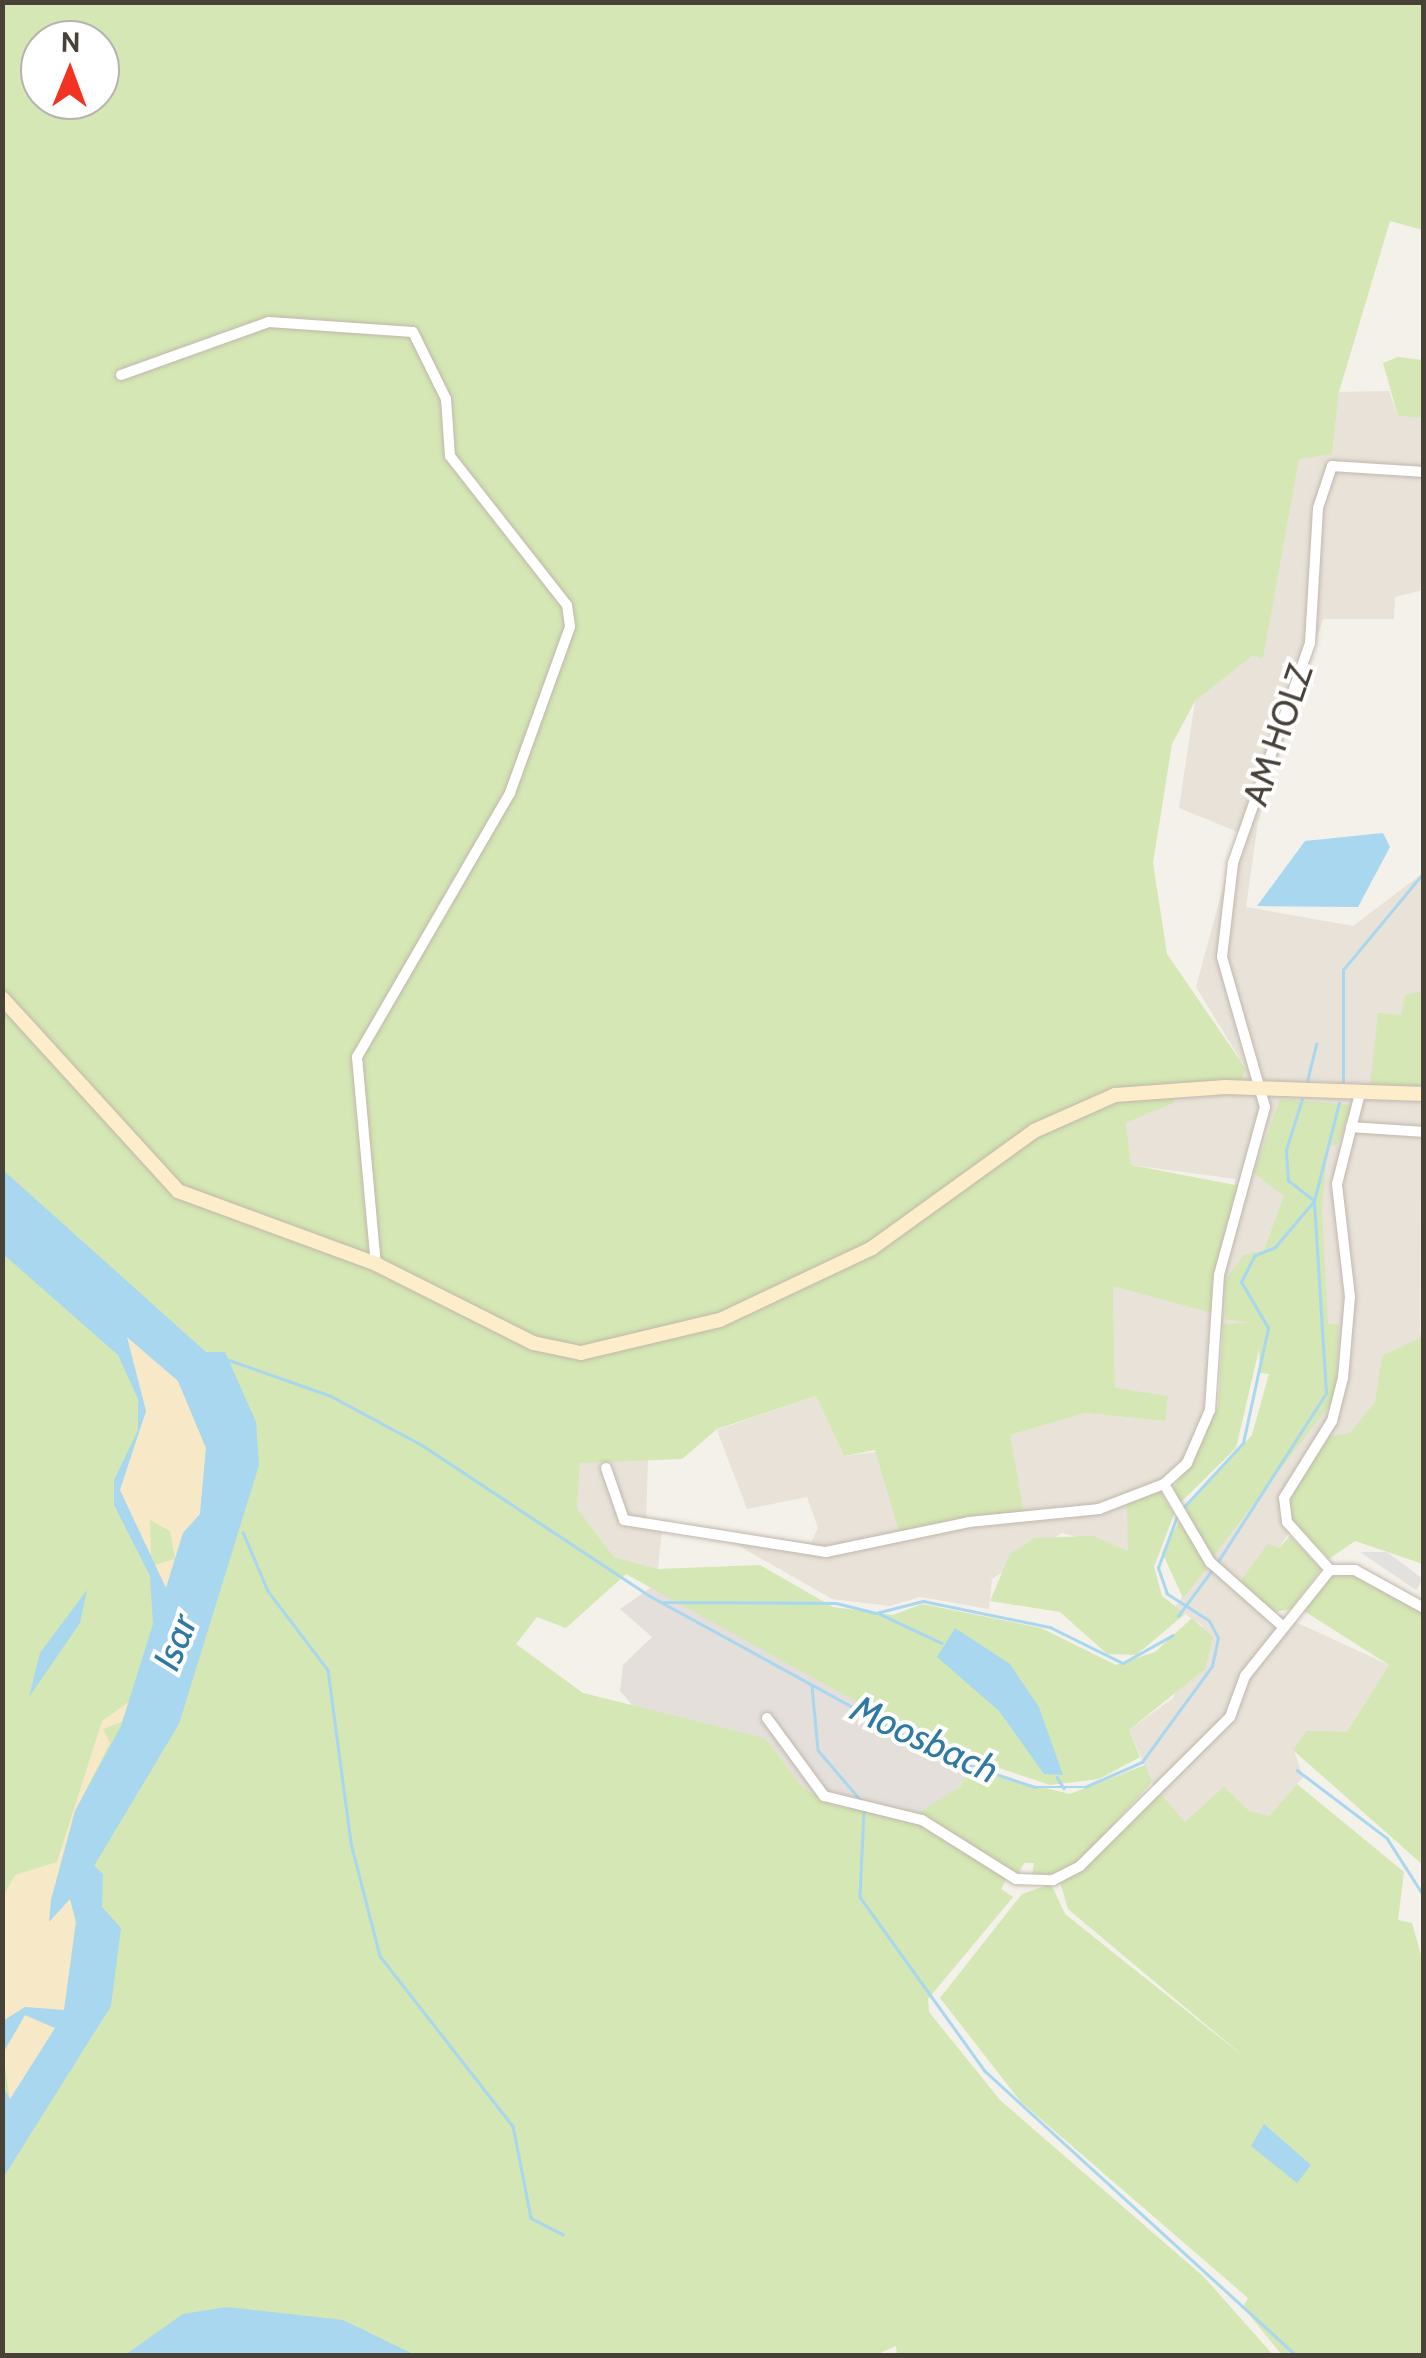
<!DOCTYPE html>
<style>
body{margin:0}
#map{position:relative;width:1426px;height:2358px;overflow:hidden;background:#f4f0ea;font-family:Cabin,sans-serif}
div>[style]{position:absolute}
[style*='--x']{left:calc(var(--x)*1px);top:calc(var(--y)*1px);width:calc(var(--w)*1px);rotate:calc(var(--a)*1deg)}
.residential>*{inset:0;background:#e8e2d8}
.industrial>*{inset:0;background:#e4dfdb}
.green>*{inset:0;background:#d4e7b4}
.sand>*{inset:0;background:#f7e9c7}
.parking>*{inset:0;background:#e3e1de}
.water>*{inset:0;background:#a8d7ef}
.stream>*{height:2.5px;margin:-1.25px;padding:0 1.25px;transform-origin:1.25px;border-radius:1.25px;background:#a8d7ef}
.roads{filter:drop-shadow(0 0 2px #c0b7ac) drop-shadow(0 0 2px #c0b7ac)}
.minor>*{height:10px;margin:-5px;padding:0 5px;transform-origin:5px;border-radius:5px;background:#fff}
.secondary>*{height:14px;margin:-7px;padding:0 7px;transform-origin:7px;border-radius:7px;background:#fdedcb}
span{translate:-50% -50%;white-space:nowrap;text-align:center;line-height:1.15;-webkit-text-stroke:8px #fff;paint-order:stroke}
.street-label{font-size:35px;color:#484138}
.water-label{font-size:38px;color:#3079a2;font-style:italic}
.frame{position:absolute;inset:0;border:5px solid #484138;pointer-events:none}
.north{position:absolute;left:20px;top:20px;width:100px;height:100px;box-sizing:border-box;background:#fff;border:2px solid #b6b3af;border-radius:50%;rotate:1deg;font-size:28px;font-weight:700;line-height:40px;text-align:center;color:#484138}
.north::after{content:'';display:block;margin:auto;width:35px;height:45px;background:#f43221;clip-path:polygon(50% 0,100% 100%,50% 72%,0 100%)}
</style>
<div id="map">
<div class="residential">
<div style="clip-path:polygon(1389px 391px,1398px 416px,1423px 418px,1423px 590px,1395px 597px,1394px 619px,1323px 619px,1258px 822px,1246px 907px,1353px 926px,1423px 873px,1420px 1338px,1382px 1357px,1375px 1402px,1279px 1548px,1274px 1612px,1389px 1665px,1347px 1732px,1307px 1732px,1294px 1750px,1303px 1777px,1269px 1816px,1185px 1823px,1155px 1789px,1129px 1730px,1173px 1698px,1203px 1626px,1175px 1607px,1319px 1410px,1261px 1324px,1223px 1324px,1207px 1439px,1161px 1492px,1128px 1502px,1128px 1551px,1062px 1533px,992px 1579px,989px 1609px,920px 1597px,890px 1606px,832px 1599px,725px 1538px,662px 1529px,658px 1569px,614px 1557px,577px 1508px,580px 1462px,648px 1459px,646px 1522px,811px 1543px,818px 1528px,807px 1497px,747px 1509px,717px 1430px,816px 1396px,844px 1456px,1010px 1435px,1085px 1413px,1165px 1421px,1115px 1389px,1113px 1285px,1215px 1313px,1236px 1179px,1131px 1165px,1126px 1123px,1174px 1103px,1173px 1083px,1240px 1082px,1246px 1069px,1196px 987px,1238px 832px,1179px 808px,1195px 701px,1253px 654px,1263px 658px,1299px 458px,1332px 454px,1339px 392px)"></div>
</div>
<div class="industrial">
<div style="clip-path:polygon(653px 1586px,971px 1757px,961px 1786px,908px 1820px,862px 1821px,803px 1787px,765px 1738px,634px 1707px,620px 1691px,623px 1665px,652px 1637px,620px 1609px)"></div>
</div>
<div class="green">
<div style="clip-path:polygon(evenodd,2px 3px,1423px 3px,1423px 230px,1390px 221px,1339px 392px,1332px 454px,1299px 459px,1263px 659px,1253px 655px,1195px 701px,1172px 744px,1153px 863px,1167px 954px,1246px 1069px,1240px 1082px,1173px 1083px,1174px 1103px,1126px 1123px,1131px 1165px,1240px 1186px,1216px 1314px,1113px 1286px,1115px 1388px,1168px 1396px,1165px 1421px,1085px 1413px,1010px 1435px,1024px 1514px,900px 1534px,875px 1450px,844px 1456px,816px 1396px,717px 1429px,682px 1459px,580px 1463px,577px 1508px,614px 1557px,658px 1569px,760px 1565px,833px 1607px,893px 1615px,922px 1604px,1041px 1628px,1116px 1665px,1155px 1652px,1192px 1618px,1213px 1637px,1205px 1669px,1129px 1730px,1140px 1757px,1099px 1779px,1050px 1785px,942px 1749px,626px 1574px,566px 1628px,537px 1617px,516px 1644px,583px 1693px,765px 1738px,803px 1787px,833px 1805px,918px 1821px,1008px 1877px,1001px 1889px,1013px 1897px,928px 1999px,929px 2012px,1000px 2100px,1204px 2277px,1273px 2355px,897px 2356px,896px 2346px,873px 2356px,3px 2355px,2px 3px,40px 40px,100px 40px,100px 100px,40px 100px,40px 40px)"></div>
<div style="clip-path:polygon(1398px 357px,1423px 360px,1423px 418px,1398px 416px,1383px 363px)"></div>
<div style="clip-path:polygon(1423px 991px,1423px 1087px,1370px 1087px,1378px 1013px,1401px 1015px,1405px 995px)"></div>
<div style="clip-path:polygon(1280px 1099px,1351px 1105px,1338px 1144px,1327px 1147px,1322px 1212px,1328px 1324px,1339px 1325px,1335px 1398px,1211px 1559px,1185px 1509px,1252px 1435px,1269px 1374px,1260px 1373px,1259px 1349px,1236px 1448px,1180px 1503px,1173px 1489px,1218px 1407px,1223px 1324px,1252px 1323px,1225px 1319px,1225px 1280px,1244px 1255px,1264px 1250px,1284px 1196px,1254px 1173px)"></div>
<div style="clip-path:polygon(1423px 1314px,1423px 1564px,1355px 1541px,1329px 1559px,1288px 1516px,1295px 1481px,1330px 1436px,1350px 1433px,1375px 1402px,1382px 1356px,1420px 1338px)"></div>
<div style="clip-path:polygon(1161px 1492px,1174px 1514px,1154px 1567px,1162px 1596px,1185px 1614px,1136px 1655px,1107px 1654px,1060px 1612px,990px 1601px,1010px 1554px,1035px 1538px,1093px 1536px,1128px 1551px,1127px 1502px)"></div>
<div style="clip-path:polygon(1181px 1518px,1208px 1567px,1183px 1598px,1162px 1552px)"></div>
<div style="clip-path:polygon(1290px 1536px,1321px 1569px,1291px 1609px,1274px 1612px,1239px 1583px,1268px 1544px,1279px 1548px)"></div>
<div style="clip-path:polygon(1352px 1575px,1423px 1613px,1423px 1865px,1293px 1750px,1307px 1731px,1347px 1732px,1389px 1665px,1301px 1609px,1331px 1576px)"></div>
<div style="clip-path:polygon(1145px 1765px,1152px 1782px,1079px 1863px,1057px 1874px,1032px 1876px,1034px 1863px,1024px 1863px,1018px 1874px,918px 1813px,961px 1786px,967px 1769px,1070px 1794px)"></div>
<div style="clip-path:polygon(1297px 1784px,1404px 1872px,1398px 1920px,1412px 1923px,1423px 1962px,1423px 2355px,1282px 2355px,1243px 2307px,1248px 2298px,1021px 2102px,940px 1998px,1022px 1894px,1051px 1884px,1065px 1914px,1248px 2060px,1068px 1909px,1059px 1879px,1083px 1867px,1154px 1787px,1185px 1822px,1224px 1787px,1249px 1811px,1269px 1816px)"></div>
</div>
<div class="sand">
<div style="clip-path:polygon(125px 1335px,178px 1381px,206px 1448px,200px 1514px,183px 1533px,166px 1588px,154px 1565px,175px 1559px,170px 1531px,150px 1520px,151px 1556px,119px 1490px,146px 1411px)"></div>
<div style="clip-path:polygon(129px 1702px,122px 1722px,103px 1729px,110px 1743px,75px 1811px,51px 1900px,51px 1919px,70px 1899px,76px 1922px,64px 2011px,25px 2007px,3px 2021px,3px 1897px,15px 1875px,57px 1862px,102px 1721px)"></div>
<div style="clip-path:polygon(25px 2015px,55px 2028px,10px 2100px,3px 2053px)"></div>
</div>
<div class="parking">
<div style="clip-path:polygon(1360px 1552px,1387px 1552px,1423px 1579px,1416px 1590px)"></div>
</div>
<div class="water">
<div style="clip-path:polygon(1383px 833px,1390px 847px,1358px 907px,1257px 906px,1305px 841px)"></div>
<div style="clip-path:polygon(evenodd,3px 1170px,206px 1352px,225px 1352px,256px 1422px,259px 1465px,179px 1724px,94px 1866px,103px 1874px,102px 1907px,121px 1928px,111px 2006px,3px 2178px,3px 2087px,10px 2099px,55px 2028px,25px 2015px,3px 2053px,3px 2021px,25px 2007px,64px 2010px,76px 1922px,70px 1899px,49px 1922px,51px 1900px,75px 1811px,121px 1726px,153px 1624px,150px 1576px,114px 1505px,114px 1480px,138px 1430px,138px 1399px,118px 1355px,3px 1254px,3px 1170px,127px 1337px,178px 1381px,206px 1448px,200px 1514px,183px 1533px,166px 1588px,120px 1490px,146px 1411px,127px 1337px)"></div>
<div style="clip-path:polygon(87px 1590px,80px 1623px,29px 1697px,40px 1653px)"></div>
<div style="clip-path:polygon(955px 1628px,1010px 1664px,1039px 1707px,1063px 1775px,1044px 1774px,999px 1711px,937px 1657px)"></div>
<div style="clip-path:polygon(1264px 2124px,1311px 2165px,1297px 2183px,1251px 2146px)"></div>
<div style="clip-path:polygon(227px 2307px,343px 2320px,415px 2355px,125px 2355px,183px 2314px)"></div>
</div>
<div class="stream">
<div style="--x:1307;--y:1081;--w:38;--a:-76"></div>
<div style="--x:1343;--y:1082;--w:112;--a:-90"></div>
<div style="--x:1343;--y:970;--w:127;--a:-50.4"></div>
<div style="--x:229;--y:1360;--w:108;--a:19.4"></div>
<div style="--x:331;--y:1396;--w:103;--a:28.3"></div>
<div style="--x:422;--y:1445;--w:273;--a:33.5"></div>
<div style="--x:650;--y:1596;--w:333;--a:28.7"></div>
<div style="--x:942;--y:1756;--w:98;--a:18.4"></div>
<div style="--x:1035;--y:1787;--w:50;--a:0"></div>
<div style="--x:1085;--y:1787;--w:62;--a:-23.7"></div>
<div style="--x:1142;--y:1762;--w:119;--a:-53.9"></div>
<div style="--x:1212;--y:1666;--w:29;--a:-78"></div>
<div style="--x:1218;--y:1638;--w:19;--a:-118"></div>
<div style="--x:1209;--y:1621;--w:50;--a:-147.3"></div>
<div style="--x:1167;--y:1594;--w:28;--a:-109"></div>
<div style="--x:1158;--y:1568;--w:55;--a:-69.9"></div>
<div style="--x:1182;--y:1509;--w:90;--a:-47.3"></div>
<div style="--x:1243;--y:1443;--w:118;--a:-77.7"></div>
<div style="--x:1268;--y:1328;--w:53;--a:-120.4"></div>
<div style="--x:1241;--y:1282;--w:29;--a:-63"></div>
<div style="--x:1254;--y:1256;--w:23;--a:-23"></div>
<div style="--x:1275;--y:1247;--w:60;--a:-49.7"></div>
<div style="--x:1314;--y:1201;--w:101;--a:-75.7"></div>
<div style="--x:243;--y:1532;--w:64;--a:67"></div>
<div style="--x:268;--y:1591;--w:99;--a:52.8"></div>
<div style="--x:328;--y:1670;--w:175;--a:82.4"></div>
<div style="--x:351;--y:1843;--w:117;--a:75.6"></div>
<div style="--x:380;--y:1956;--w:216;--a:52"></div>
<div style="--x:513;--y:2126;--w:94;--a:78.9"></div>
<div style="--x:531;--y:2218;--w:36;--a:27"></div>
<div style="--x:1217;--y:1563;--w:202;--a:-57.3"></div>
<div style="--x:1326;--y:1393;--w:192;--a:-93.6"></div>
<div style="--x:1314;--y:1201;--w:33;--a:-142"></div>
<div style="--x:1288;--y:1181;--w:31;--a:-94"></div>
<div style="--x:1286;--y:1150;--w:53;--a:-72.6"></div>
<div style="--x:664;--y:1602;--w:172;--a:0.3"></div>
<div style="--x:836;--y:1603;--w:41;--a:14"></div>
<div style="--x:876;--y:1613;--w:49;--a:-14.3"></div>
<div style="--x:923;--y:1601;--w:130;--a:11.6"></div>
<div style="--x:1050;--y:1627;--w:81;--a:26.3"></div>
<div style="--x:1123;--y:1663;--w:57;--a:-29.2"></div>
<div style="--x:880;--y:1614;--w:68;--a:25.1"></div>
<div style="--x:1178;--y:1616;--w:57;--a:-53.5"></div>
<div style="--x:812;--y:1686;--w:64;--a:84.6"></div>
<div style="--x:818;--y:1750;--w:71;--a:49.6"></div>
<div style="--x:1297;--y:1770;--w:113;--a:37.1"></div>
<div style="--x:1387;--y:1838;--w:69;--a:57.5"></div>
<div style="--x:1057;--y:1777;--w:13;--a:58"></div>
<div style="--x:864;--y:1811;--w:86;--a:92.7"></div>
<div style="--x:860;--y:1897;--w:214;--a:54.3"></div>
<div style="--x:985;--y:2071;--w:423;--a:42.4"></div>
</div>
<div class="roads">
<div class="minor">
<div style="--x:121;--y:375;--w:157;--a:-19.7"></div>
<div style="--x:269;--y:322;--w:144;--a:4"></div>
<div style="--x:413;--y:332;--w:75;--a:63.8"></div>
<div style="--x:446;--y:399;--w:57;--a:86"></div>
<div style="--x:450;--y:456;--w:189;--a:51.9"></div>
<div style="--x:567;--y:605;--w:22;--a:82"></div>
<div style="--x:570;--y:627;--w:177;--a:109.9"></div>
<div style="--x:510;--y:793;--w:305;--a:120.1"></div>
<div style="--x:357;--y:1057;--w:208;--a:84.8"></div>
<div style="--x:1351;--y:1127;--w:73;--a:3.9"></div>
<div style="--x:606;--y:1468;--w:55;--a:70.9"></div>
<div style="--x:624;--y:1520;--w:205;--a:9"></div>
<div style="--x:826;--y:1552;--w:146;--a:-11.8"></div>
<div style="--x:969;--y:1522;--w:131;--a:-5.7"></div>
<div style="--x:1099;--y:1509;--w:70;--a:-21"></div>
<div style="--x:1164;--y:1484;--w:31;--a:-42"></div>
<div style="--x:1187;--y:1463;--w:58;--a:-66.5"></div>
<div style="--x:1210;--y:1410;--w:135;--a:-86.2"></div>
<div style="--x:1219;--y:1275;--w:174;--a:-74.7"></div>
<div style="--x:1265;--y:1107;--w:156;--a:-106"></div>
<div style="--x:1222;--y:957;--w:95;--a:-83.3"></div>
<div style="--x:1233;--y:863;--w:233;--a:-70.7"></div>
<div style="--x:1310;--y:643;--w:135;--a:-86.6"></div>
<div style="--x:1318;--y:508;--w:44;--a:-71.6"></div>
<div style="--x:1332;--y:466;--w:92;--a:3.7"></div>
<div style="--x:1164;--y:1484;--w:91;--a:59.5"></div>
<div style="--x:1210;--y:1562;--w:94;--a:41.5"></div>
<div style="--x:1330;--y:1570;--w:64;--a:-131.9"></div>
<div style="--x:1287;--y:1522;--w:24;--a:-97"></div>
<div style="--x:1284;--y:1498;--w:91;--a:-58.1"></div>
<div style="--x:1332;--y:1421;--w:44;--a:-75.7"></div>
<div style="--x:1343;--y:1378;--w:81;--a:-85.1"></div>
<div style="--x:1350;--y:1297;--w:114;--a:-96.6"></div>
<div style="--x:1337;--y:1184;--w:94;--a:-75.8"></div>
<div style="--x:767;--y:1718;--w:97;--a:53.8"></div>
<div style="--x:824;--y:1796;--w:101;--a:13.8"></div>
<div style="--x:922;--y:1820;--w:111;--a:32.1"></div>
<div style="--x:1016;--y:1879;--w:37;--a:2"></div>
<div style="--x:1053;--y:1880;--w:30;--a:-27"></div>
<div style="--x:1080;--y:1866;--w:211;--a:-44.8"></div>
<div style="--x:1230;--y:1717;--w:44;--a:-69.9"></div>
<div style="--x:1245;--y:1676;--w:136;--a:-51.3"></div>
<div style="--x:1330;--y:1570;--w:25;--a:0"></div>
<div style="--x:1355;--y:1570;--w:79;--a:28.8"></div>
</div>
<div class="secondary">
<div style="--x:2;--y:998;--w:261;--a:47.6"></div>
<div style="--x:178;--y:1191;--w:211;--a:20.2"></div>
<div style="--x:376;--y:1264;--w:176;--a:26.7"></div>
<div style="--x:533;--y:1343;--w:49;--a:11.8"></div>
<div style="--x:581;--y:1353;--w:143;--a:-13.4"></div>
<div style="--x:720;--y:1320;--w:168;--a:-25.3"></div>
<div style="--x:872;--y:1248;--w:200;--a:-35.8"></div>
<div style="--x:1034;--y:1131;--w:89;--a:-24"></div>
<div style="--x:1115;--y:1095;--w:111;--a:-4.1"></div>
<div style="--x:1226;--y:1087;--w:198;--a:2"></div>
</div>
</div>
<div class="street-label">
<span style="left:1278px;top:735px;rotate:-71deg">AM HOLZ</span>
</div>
<div class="water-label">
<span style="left:175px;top:1642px;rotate:-68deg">Isar</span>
<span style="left:925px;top:1739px;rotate:25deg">Moosbach</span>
</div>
<div class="frame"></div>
<div class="north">N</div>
</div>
